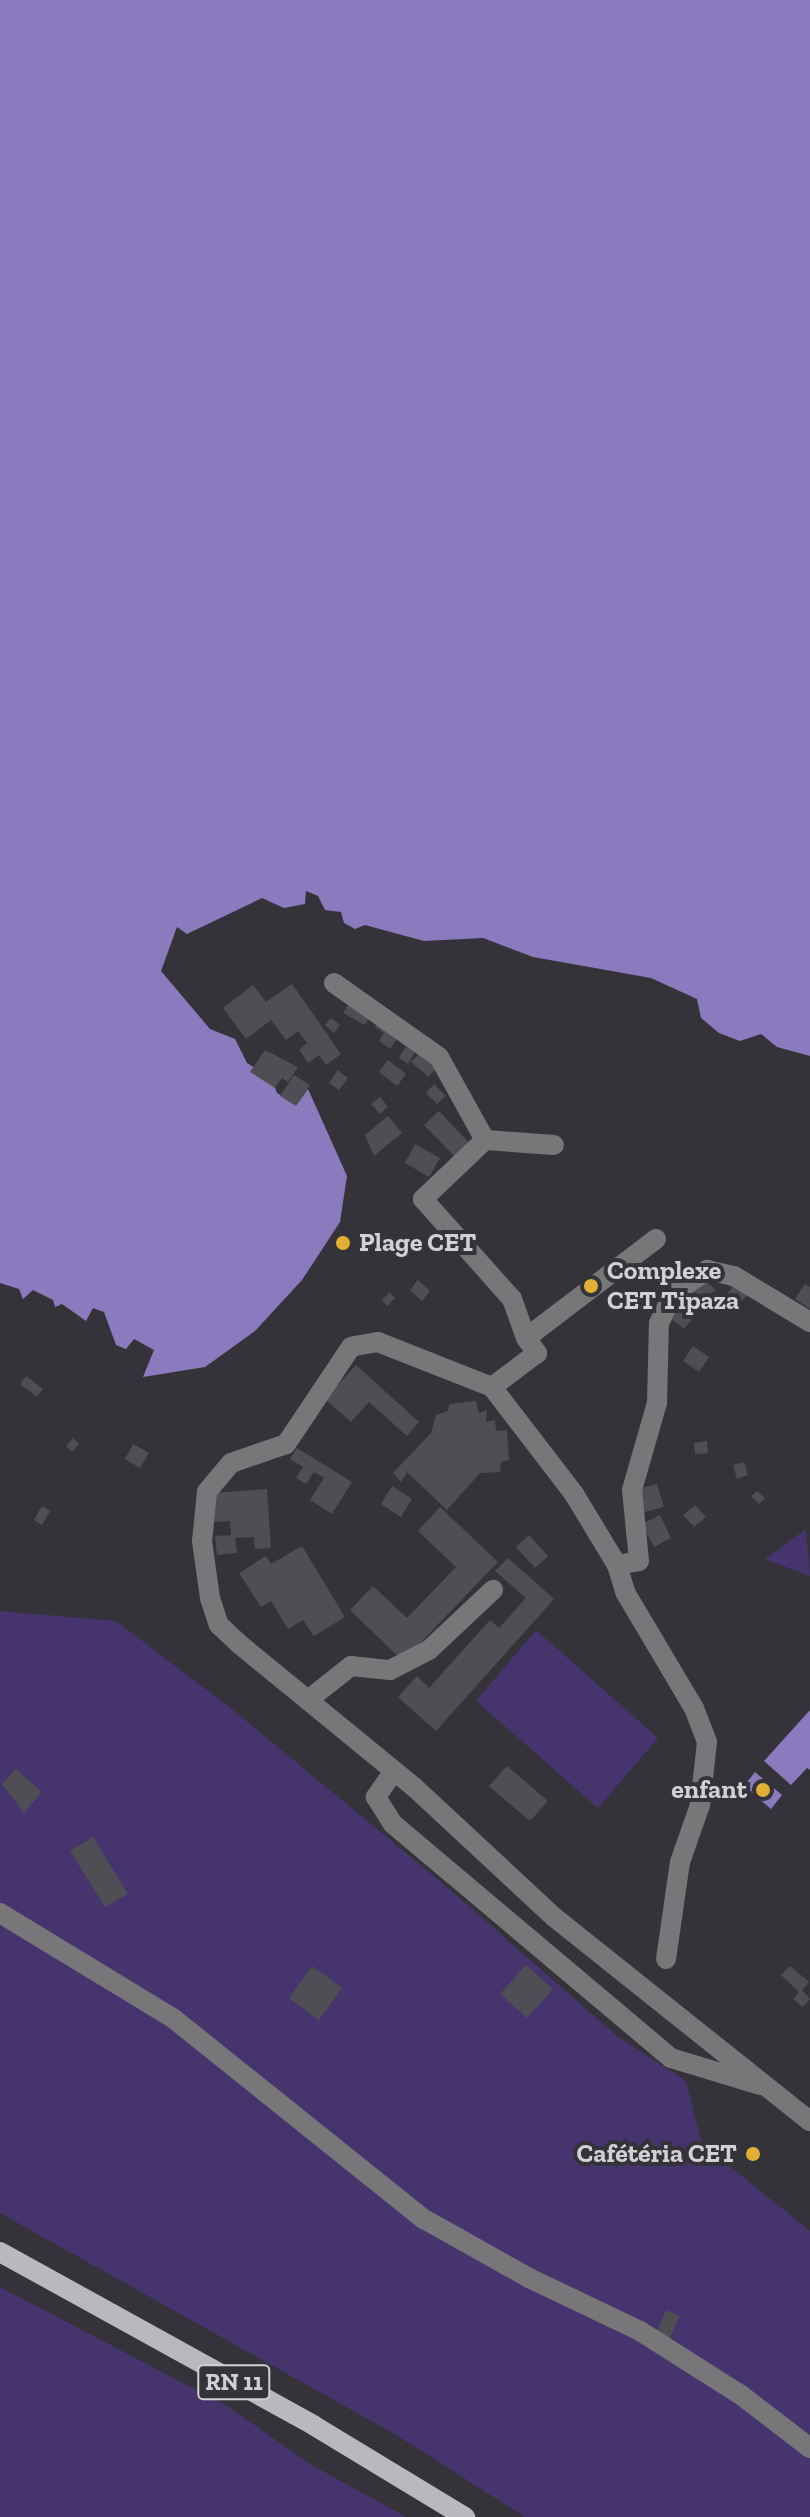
<!DOCTYPE html>
<meta charset="utf-8">
<style>
body{margin:0}
#map{position:relative;width:810px;height:2517px;overflow:hidden;background:#343339;font-family:"Zilla Slab",serif}
div>[style]{position:absolute}
[style*='--x']{left:calc(var(--x)*1px);top:calc(var(--y)*1px);width:calc(var(--w)*1px);rotate:calc(var(--a)*1deg)}
.green>*{inset:0;background:#46346f}
.water>*{inset:0;background:#8c7abf}
.building>*{inset:0;background:#4f4e54}
.minor>*{height:20px;margin:-10px;padding:0 10px;transform-origin:10px;border-radius:10px;background:#777779}
.major>*{height:20px;margin:-10px;padding:0 10px;transform-origin:10px;border-radius:10px;background:#b9b8be}
.dots>*{width:22px;height:22px;translate:-50% -50%;box-sizing:border-box;border:4px solid #343339;border-radius:50%}
span{translate:-50% -50%;white-space:nowrap;text-align:center;line-height:1.15;-webkit-text-stroke:8px #343339;paint-order:stroke}
.shield-label span{padding:2px 6px;background:#343339;border:2px solid;border-radius:6px;-webkit-text-stroke-width:0}
.shield-label{font-size:24px;color:#d1d1d4;font-weight:700}
.poi-label{font-size:26px;color:#d1d1d4;font-weight:700}
.left{translate:0 -50%;text-align:left}
.right{translate:-100% -50%;text-align:right}
</style>
<div id="map">
<div class="green">
<div style="clip-path:polygon(806px 1529px,810px 1576px,765px 1559px)"></div>
<div style="clip-path:polygon(0 1611px,116px 1621px,233px 1710px,447px 1887px,617px 2036px,686px 2081px,702px 2144px,810px 2231px,810px 2517px,525px 2517px,398px 2436px,0 2213px)"></div>
<div style="clip-path:polygon(536px 1630px,658px 1738px,598px 1808px,476px 1701px)"></div>
<div style="clip-path:polygon(0 2287px,227px 2406px,310px 2464px,406px 2517px,0 2517px)"></div>
</div>
<div class="water">
<div style="clip-path:polygon(0 0,810px 0,810px 1056px,777px 1047px,761px 1034px,740px 1041px,719px 1033px,701px 1018px,697px 999px,651px 978px,533px 957px,483px 938px,424px 941px,365px 925px,355px 929px,344px 923px,341px 912px,325px 910px,318px 896px,306px 891px,305px 904px,284px 908px,262px 898px,187px 934px,177px 927px,161px 971px,210px 1029px,235px 1039px,247px 1063px,272px 1079px,277px 1093px,297px 1104px,308px 1089px,347px 1176px,340px 1222px,302px 1280px,255px 1331px,205px 1367px,143px 1377px,154px 1350px,134px 1339px,126px 1349px,116px 1345px,104px 1312px,93px 1308px,86px 1321px,62px 1304px,55px 1307px,53px 1300px,33px 1290px,23px 1299px,19px 1289px,0 1283px)"></div>
<div style="clip-path:polygon(810px 1710px,810px 1770px,807px 1768px,791px 1785px,764px 1761px)"></div>
<div style="clip-path:polygon(755px 1772px,782px 1795px,771px 1809px,744px 1786px)"></div>
</div>
<div class="building">
<div style="clip-path:polygon(292px 984px,341px 1054px,326px 1065px,319px 1055px,308px 1063px,299px 1050px,307px 1043px,298px 1031px,286px 1040px,271px 1020px,246px 1039px,223px 1008px,253px 985px,266px 1002px)"></div>
<div style="clip-path:polygon(351px 1000px,372px 1012px,365px 1025px,343px 1013px)"></div>
<div style="clip-path:polygon(331px 1018px,340px 1025px,334px 1033px,325px 1025px)"></div>
<div style="clip-path:polygon(380px 1019px,400px 1034px,390px 1049px,379px 1041px,384px 1033px,375px 1027px)"></div>
<div style="clip-path:polygon(410px 1040px,419px 1045px,408px 1064px,399px 1058px)"></div>
<div style="clip-path:polygon(265px 1050px,298px 1067px,288px 1082px,282px 1078px,275px 1088px,250px 1072px)"></div>
<div style="clip-path:polygon(421px 1051px,438px 1066px,428px 1077px,411px 1062px)"></div>
<div style="clip-path:polygon(388px 1060px,406px 1074px,397px 1086px,379px 1072px)"></div>
<div style="clip-path:polygon(338px 1070px,348px 1078px,339px 1090px,329px 1083px)"></div>
<div style="clip-path:polygon(294px 1075px,310px 1085px,296px 1106px,280px 1096px)"></div>
<div style="clip-path:polygon(434px 1084px,446px 1096px,437px 1104px,426px 1093px)"></div>
<div style="clip-path:polygon(380px 1097px,388px 1107px,380px 1114px,371px 1104px)"></div>
<div style="clip-path:polygon(439px 1111px,470px 1144px,456px 1158px,424px 1125px)"></div>
<div style="clip-path:polygon(388px 1116px,402px 1133px,374px 1156px,365px 1135px)"></div>
<div style="clip-path:polygon(415px 1144px,440px 1158px,429px 1177px,405px 1163px)"></div>
<div style="clip-path:polygon(703px 1278px,716px 1290px,703px 1303px,690px 1291px)"></div>
<div style="clip-path:polygon(418px 1280px,430px 1291px,422px 1301px,410px 1290px)"></div>
<div style="clip-path:polygon(735px 1284px,748px 1294px,737px 1307px,724px 1297px)"></div>
<div style="clip-path:polygon(805px 1284px,810px 1287px,810px 1309px,795px 1299px)"></div>
<div style="clip-path:polygon(390px 1292px,395px 1298px,387px 1306px,382px 1300px)"></div>
<div style="clip-path:polygon(682px 1303px,696px 1314px,684px 1329px,670px 1318px)"></div>
<div style="clip-path:polygon(693px 1346px,709px 1357px,699px 1372px,683px 1361px)"></div>
<div style="clip-path:polygon(356px 1365px,419px 1422px,407px 1436px,369px 1402px,351px 1422px,325px 1399px)"></div>
<div style="clip-path:polygon(26px 1376px,43px 1389px,37px 1397px,20px 1384px)"></div>
<div style="clip-path:polygon(476px 1401px,479px 1413px,487px 1410px,486px 1422px,495px 1420px,496px 1431px,507px 1430px,509px 1460px,501px 1462px,500px 1472px,480px 1473px,447px 1510px,407px 1472px,401px 1482px,393px 1473px,431px 1433px,436px 1415px,448px 1411px,449px 1404px)"></div>
<div style="clip-path:polygon(73px 1438px,79px 1444px,72px 1452px,66px 1446px)"></div>
<div style="clip-path:polygon(707px 1441px,708px 1453px,695px 1454px,694px 1443px)"></div>
<div style="clip-path:polygon(133px 1444px,149px 1453px,140px 1468px,125px 1459px)"></div>
<div style="clip-path:polygon(297px 1448px,352px 1482px,332px 1514px,310px 1500px,324px 1478px,314px 1472px,306px 1484px,296px 1478px,303px 1467px,290px 1459px)"></div>
<div style="clip-path:polygon(744px 1462px,748px 1475px,737px 1479px,733px 1465px)"></div>
<div style="clip-path:polygon(657px 1484px,664px 1507px,645px 1512px,638px 1489px)"></div>
<div style="clip-path:polygon(392px 1486px,412px 1499px,401px 1517px,381px 1504px)"></div>
<div style="clip-path:polygon(267px 1489px,271px 1548px,255px 1549px,254px 1537px,235px 1538px,237px 1553px,217px 1555px,215px 1536px,231px 1535px,230px 1521px,214px 1522px,212px 1493px)"></div>
<div style="clip-path:polygon(757px 1491px,765px 1498px,759px 1504px,751px 1496px)"></div>
<div style="clip-path:polygon(695px 1505px,706px 1517px,694px 1527px,683px 1515px)"></div>
<div style="clip-path:polygon(42px 1506px,50px 1511px,42px 1525px,34px 1520px)"></div>
<div style="clip-path:polygon(440px 1507px,498px 1562px,403px 1661px,350px 1610px,373px 1586px,407px 1618px,456px 1567px,418px 1531px)"></div>
<div style="clip-path:polygon(660px 1515px,671px 1538px,654px 1547px,642px 1524px)"></div>
<div style="clip-path:polygon(529px 1535px,548px 1556px,535px 1568px,516px 1547px)"></div>
<div style="clip-path:polygon(302px 1546px,345px 1617px,314px 1636px,303px 1620px,288px 1629px,271px 1601px,261px 1607px,239px 1573px,266px 1556px,271px 1564px)"></div>
<div style="clip-path:polygon(508px 1558px,554px 1599px,436px 1731px,398px 1697px,417px 1676px,429px 1688px,490px 1620px,499px 1628px,526px 1598px,495px 1571px)"></div>
<div style="clip-path:polygon(507px 1766px,548px 1801px,530px 1821px,489px 1786px)"></div>
<div style="clip-path:polygon(16px 1769px,42px 1792px,24px 1813px,2px 1784px)"></div>
<div style="clip-path:polygon(93px 1837px,128px 1894px,105px 1907px,70px 1851px)"></div>
<div style="clip-path:polygon(526px 1965px,553px 1989px,527px 2018px,500px 1994px)"></div>
<div style="clip-path:polygon(312px 1966px,342px 1988px,319px 2020px,289px 1998px)"></div>
<div style="clip-path:polygon(790px 1966px,809px 1982px,802px 1990px,810px 1999px,802px 2007px,793px 1999px,799px 1992px,781px 1975px)"></div>
<div style="clip-path:polygon(666px 2310px,680px 2316px,668px 2342px,655px 2336px)"></div>
</div>
<div class="minor">
<div style="--x:334;--y:983;--w:128;--a:35.2"></div>
<div style="--x:439;--y:1057;--w:95;--a:61"></div>
<div style="--x:656;--y:1239;--w:163;--a:142.7"></div>
<div style="--x:526;--y:1338;--w:19;--a:54"></div>
<div style="--x:537;--y:1353;--w:56;--a:142.9"></div>
<div style="--x:492;--y:1387;--w:123;--a:-158.5"></div>
<div style="--x:378;--y:1342;--w:27;--a:170"></div>
<div style="--x:351;--y:1347;--w:117;--a:123.8"></div>
<div style="--x:286;--y:1444;--w:58;--a:160.9"></div>
<div style="--x:231;--y:1463;--w:38;--a:130"></div>
<div style="--x:207;--y:1492;--w:49;--a:95.8"></div>
<div style="--x:202;--y:1541;--w:58;--a:82"></div>
<div style="--x:210;--y:1598;--w:28;--a:72"></div>
<div style="--x:219;--y:1625;--w:26;--a:43"></div>
<div style="--x:238;--y:1643;--w:227;--a:39.3"></div>
<div style="--x:414;--y:1787;--w:191;--a:42.9"></div>
<div style="--x:554;--y:1917;--w:327;--a:38.6"></div>
<div style="--x:526;--y:1338;--w:41;--a:-109.7"></div>
<div style="--x:512;--y:1299;--w:134;--a:-131.7"></div>
<div style="--x:423;--y:1199;--w:86;--a:-43.6"></div>
<div style="--x:485;--y:1140;--w:69;--a:4.1"></div>
<div style="--x:492;--y:1387;--w:135;--a:52.5"></div>
<div style="--x:574;--y:1494;--w:83;--a:58.8"></div>
<div style="--x:617;--y:1565;--w:22;--a:-10"></div>
<div style="--x:639;--y:1561;--w:71;--a:-95.6"></div>
<div style="--x:632;--y:1490;--w:91;--a:-74"></div>
<div style="--x:657;--y:1403;--w:80;--a:-88.6"></div>
<div style="--x:659;--y:1323;--w:32;--a:-64"></div>
<div style="--x:673;--y:1294;--w:42;--a:-35.2"></div>
<div style="--x:707;--y:1270;--w:28;--a:13"></div>
<div style="--x:734;--y:1276;--w:89;--a:31.2"></div>
<div style="--x:617;--y:1565;--w:28;--a:73"></div>
<div style="--x:625;--y:1592;--w:135;--a:59.3"></div>
<div style="--x:694;--y:1708;--w:36;--a:69"></div>
<div style="--x:707;--y:1742;--w:63;--a:96.3"></div>
<div style="--x:700;--y:1805;--w:60;--a:109.3"></div>
<div style="--x:680;--y:1862;--w:98;--a:98.2"></div>
<div style="--x:308;--y:1700;--w:55;--a:-38.3"></div>
<div style="--x:351;--y:1666;--w:39;--a:6"></div>
<div style="--x:390;--y:1670;--w:44;--a:-27.1"></div>
<div style="--x:429;--y:1650;--w:88;--a:-43.2"></div>
<div style="--x:394;--y:1771;--w:32;--a:125"></div>
<div style="--x:376;--y:1797;--w:32;--a:58"></div>
<div style="--x:393;--y:1824;--w:363;--a:40.1"></div>
<div style="--x:671;--y:2058;--w:93;--a:16.9"></div>
<div style="--x:0;--y:1913;--w:204;--a:31.3"></div>
<div style="--x:174;--y:2019;--w:320;--a:38.7"></div>
<div style="--x:424;--y:2219;--w:120;--a:29.3"></div>
<div style="--x:529;--y:2278;--w:123;--a:25.5"></div>
<div style="--x:640;--y:2331;--w:120;--a:32.4"></div>
<div style="--x:741;--y:2395;--w:87;--a:37.5"></div>
</div>
<div class="major">
<div style="--x:0;--y:2252;--w:358;--a:28.9"></div>
<div style="--x:313;--y:2425;--w:178;--a:31.2"></div>
</div>
<div class="dots">
<div style="left:343px;top:1243px;background:#e1af34"></div>
<div style="left:591px;top:1286px;background:#e1af34"></div>
<div style="left:763px;top:1790px;background:#e1af34"></div>
<div style="left:753px;top:2154px;background:#e1af34"></div>
</div>
<div class="shield-label">
<span style="left:234px;top:2382px">RN 11</span>
</div>
<div class="poi-label">
<span class="left" style="left:359px;top:1243px">Plage CET</span>
<span class="left" style="left:607px;top:1286px">Complexe<br>CET Tipaza</span>
<span class="right" style="left:747px;top:1790px">enfant</span>
<span class="right" style="left:737px;top:2154px">Cafétéria CET</span>
</div>
</div>
